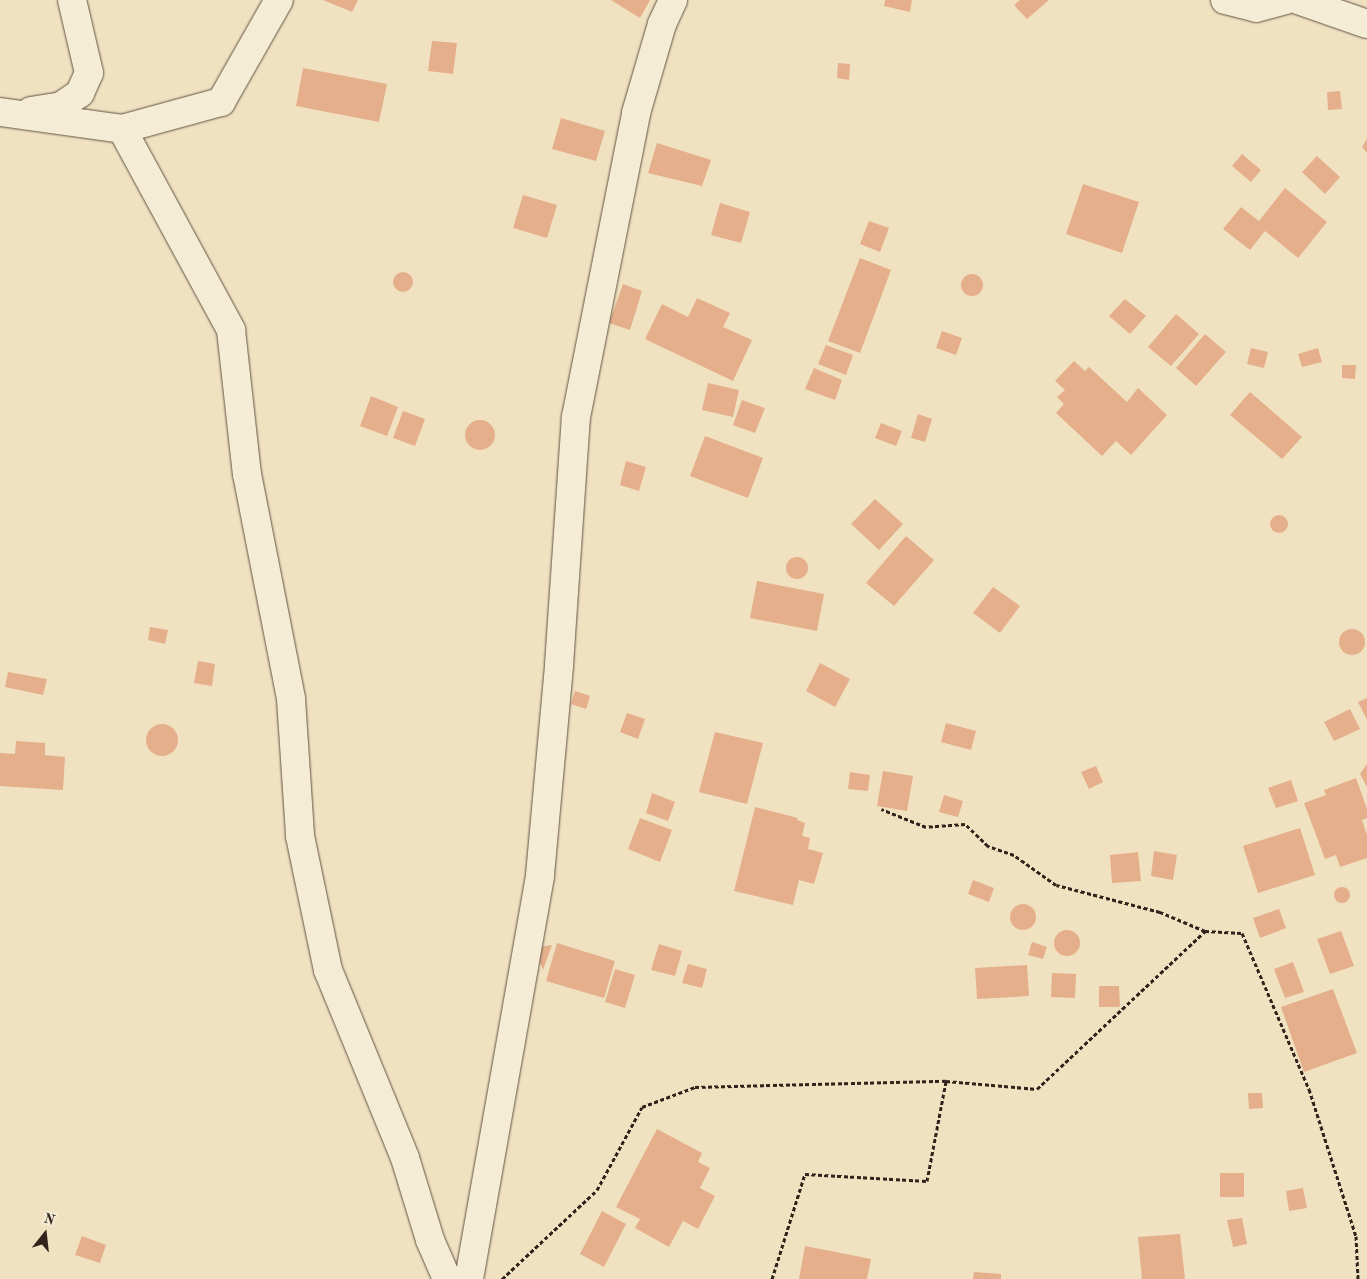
<!DOCTYPE html>
<style>
body{margin:0}
#map{position:relative;width:1367px;height:1279px;overflow:hidden;background:#f0e2c0;font-family:"Old Standard TT",serif}
div>[style]{position:absolute}
[style*='--x']{left:calc(var(--x)*1px);top:calc(var(--y)*1px);width:calc(var(--w)*1px);rotate:calc(var(--a)*1deg)}
.building>*{inset:0;background:#e5af8c}
.round{border-radius:50%}
.path>*{height:3px;margin-top:-1.5px;transform-origin:0;background:repeating-linear-gradient(90deg,#31231c 0 4px,transparent 0 6.5px)}
.roads{filter:drop-shadow(0 0 1px #615345) drop-shadow(0 0 1px #615345)}
.minor>*{height:28px;margin:-14px;padding:0 14px;transform-origin:14px;border-radius:14px;background:#f5ecd6}
span{translate:-50% -50%;white-space:nowrap;text-align:center;line-height:1.15;-webkit-text-stroke:4px #f5ecd6;paint-order:stroke}
.north{position:absolute;left:20px;top:1209px;width:50px;height:50px;-webkit-text-stroke:4px #f5ecd6;paint-order:stroke;rotate:16deg;font-size:14px;font-weight:700;line-height:20px;text-align:center;color:#31231c}
.north::after{content:'';display:block;margin:auto;width:18px;height:22px;background:#31231c;clip-path:polygon(50% 0,100% 100%,50% 72%,0 100%)}
</style>
<div id="map">
<div class="building">
<div style="clip-path:polygon(323px 0,358px 0,352px 12px)"></div>
<div style="clip-path:polygon(611px 0,650px 0,640px 18px)"></div>
<div style="clip-path:polygon(885px 0,912px 0,910px 12px,884px 6px)"></div>
<div style="clip-path:polygon(1020px 0,1049px 0,1027px 19px,1014px 5px)"></div>
<div style="clip-path:polygon(432px 41px,457px 43px,453px 74px,428px 71px)"></div>
<div style="clip-path:polygon(838px 63px,850px 64px,849px 80px,837px 78px)"></div>
<div style="clip-path:polygon(303px 68px,387px 84px,379px 122px,296px 106px)"></div>
<div style="clip-path:polygon(1340px 91px,1342px 109px,1328px 110px,1327px 92px)"></div>
<div style="clip-path:polygon(561px 118px,605px 131px,596px 161px,552px 149px)"></div>
<div style="clip-path:polygon(1367px 139px,1367px 153px,1362px 147px)"></div>
<div style="clip-path:polygon(657px 143px,711px 160px,702px 186px,648px 173px)"></div>
<div style="clip-path:polygon(1242px 154px,1261px 170px,1251px 182px,1232px 166px)"></div>
<div style="clip-path:polygon(1317px 156px,1340px 177px,1325px 194px,1302px 172px)"></div>
<div style="clip-path:polygon(1083px 184px,1139px 202px,1122px 253px,1066px 234px)"></div>
<div style="clip-path:polygon(1285px 188px,1327px 222px,1298px 258px,1265px 231px,1250px 250px,1223px 229px,1241px 207px,1259px 221px)"></div>
<div style="clip-path:polygon(523px 195px,557px 205px,547px 238px,513px 228px)"></div>
<div style="clip-path:polygon(720px 203px,750px 212px,741px 243px,711px 235px)"></div>
<div style="clip-path:polygon(869px 221px,889px 228px,880px 252px,860px 244px)"></div>
<div style="clip-path:polygon(860px 258px,891px 270px,860px 353px,828px 341px)"></div>
<div class="round" style="left:393px;top:272px;width:20px;height:20px"></div>
<div class="round" style="left:961px;top:274px;width:22px;height:22px"></div>
<div style="clip-path:polygon(623px 284px,642px 291px,630px 330px,609px 323px)"></div>
<div style="clip-path:polygon(697px 298px,730px 313px,723px 327px,752px 340px,733px 381px,645px 339px,662px 304px,688px 317px)"></div>
<div style="clip-path:polygon(1125px 299px,1146px 316px,1130px 334px,1109px 316px)"></div>
<div style="clip-path:polygon(1176px 314px,1199px 334px,1171px 366px,1148px 347px)"></div>
<div style="clip-path:polygon(942px 331px,962px 338px,956px 355px,936px 348px)"></div>
<div style="clip-path:polygon(1205px 334px,1226px 352px,1196px 386px,1176px 368px)"></div>
<div style="clip-path:polygon(826px 345px,853px 355px,846px 375px,818px 364px)"></div>
<div style="clip-path:polygon(1251px 348px,1268px 352px,1264px 368px,1247px 364px)"></div>
<div style="clip-path:polygon(1318px 348px,1322px 362px,1302px 367px,1298px 354px)"></div>
<div style="clip-path:polygon(1074px 361px,1085px 371px,1089px 367px,1127px 402px,1138px 388px,1167px 415px,1131px 455px,1116px 441px,1102px 456px,1056px 413px,1064px 404px,1057px 397px,1065px 390px,1055px 381px)"></div>
<div style="clip-path:polygon(1342px 365px,1356px 365px,1355px 379px,1342px 378px)"></div>
<div style="clip-path:polygon(814px 368px,842px 380px,835px 400px,805px 389px)"></div>
<div style="clip-path:polygon(708px 383px,739px 390px,733px 417px,702px 410px)"></div>
<div style="clip-path:polygon(1250px 392px,1302px 437px,1282px 459px,1230px 415px)"></div>
<div style="clip-path:polygon(371px 396px,398px 407px,387px 436px,360px 426px)"></div>
<div style="clip-path:polygon(742px 400px,765px 408px,755px 433px,733px 425px)"></div>
<div style="clip-path:polygon(403px 411px,425px 419px,415px 446px,393px 438px)"></div>
<div style="clip-path:polygon(918px 414px,932px 419px,925px 442px,911px 438px)"></div>
<div class="round" style="left:465px;top:420px;width:30px;height:30px"></div>
<div style="clip-path:polygon(881px 423px,902px 431px,896px 446px,875px 438px)"></div>
<div style="clip-path:polygon(705px 436px,763px 458px,748px 498px,690px 476px)"></div>
<div style="clip-path:polygon(626px 461px,646px 467px,639px 491px,620px 485px)"></div>
<div style="clip-path:polygon(875px 499px,903px 524px,879px 550px,851px 524px)"></div>
<div class="round" style="left:1270px;top:515px;width:18px;height:18px"></div>
<div style="clip-path:polygon(906px 536px,934px 560px,894px 606px,866px 583px)"></div>
<div class="round" style="left:786px;top:557px;width:22px;height:22px"></div>
<div style="clip-path:polygon(757px 581px,824px 594px,817px 631px,750px 618px)"></div>
<div style="clip-path:polygon(993px 587px,1020px 606px,1000px 633px,973px 613px)"></div>
<div style="clip-path:polygon(150px 627px,168px 630px,165px 644px,148px 640px)"></div>
<div class="round" style="left:1339px;top:629px;width:26px;height:26px"></div>
<div style="clip-path:polygon(198px 661px,215px 664px,212px 686px,194px 683px)"></div>
<div style="clip-path:polygon(820px 663px,850px 679px,835px 707px,806px 691px)"></div>
<div style="clip-path:polygon(8px 672px,47px 679px,43px 695px,5px 687px)"></div>
<div style="clip-path:polygon(575px 691px,590px 696px,586px 709px,571px 704px)"></div>
<div style="clip-path:polygon(1367px 698px,1367px 720px,1358px 702px)"></div>
<div style="clip-path:polygon(1350px 709px,1360px 729px,1334px 741px,1324px 722px)"></div>
<div style="clip-path:polygon(627px 713px,645px 719px,638px 739px,620px 732px)"></div>
<div style="clip-path:polygon(946px 723px,976px 731px,971px 750px,941px 742px)"></div>
<div class="round" style="left:146px;top:724px;width:32px;height:32px"></div>
<div style="clip-path:polygon(715px 732px,763px 743px,747px 804px,699px 792px)"></div>
<div style="clip-path:polygon(16px 741px,45px 743px,45px 755px,65px 757px,63px 790px,0 786px,0 753px,15px 754px)"></div>
<div style="clip-path:polygon(1367px 764px,1367px 787px,1360px 774px)"></div>
<div style="clip-path:polygon(1096px 766px,1103px 782px,1089px 789px,1081px 772px)"></div>
<div style="clip-path:polygon(883px 771px,913px 776px,907px 811px,877px 806px)"></div>
<div style="clip-path:polygon(850px 772px,870px 775px,868px 791px,848px 789px)"></div>
<div style="clip-path:polygon(1356px 778px,1367px 809px,1367px 818px,1362px 820px,1367px 835px,1367px 858px,1340px 867px,1336px 855px,1325px 859px,1304px 803px,1326px 795px,1324px 790px)"></div>
<div style="clip-path:polygon(1291px 780px,1298px 801px,1276px 808px,1268px 788px)"></div>
<div style="clip-path:polygon(652px 793px,675px 802px,668px 821px,646px 813px)"></div>
<div style="clip-path:polygon(944px 795px,963px 801px,958px 817px,939px 812px)"></div>
<div style="clip-path:polygon(755px 807px,798px 818px,797px 820px,805px 823px,802px 836px,810px 838px,808px 849px,823px 853px,814px 884px,799px 880px,793px 905px,734px 891px)"></div>
<div style="clip-path:polygon(640px 818px,672px 830px,660px 862px,628px 849px)"></div>
<div style="clip-path:polygon(1300px 828px,1315px 875px,1258px 893px,1243px 846px)"></div>
<div style="clip-path:polygon(1154px 851px,1177px 855px,1173px 880px,1151px 876px)"></div>
<div style="clip-path:polygon(1138px 852px,1141px 881px,1112px 883px,1110px 855px)"></div>
<div style="clip-path:polygon(973px 880px,994px 888px,989px 902px,968px 894px)"></div>
<div class="round" style="left:1334px;top:887px;width:16px;height:16px"></div>
<div class="round" style="left:1010px;top:904px;width:26px;height:26px"></div>
<div style="clip-path:polygon(1279px 909px,1286px 928px,1260px 938px,1253px 918px)"></div>
<div class="round" style="left:1054px;top:930px;width:26px;height:26px"></div>
<div style="clip-path:polygon(1341px 931px,1354px 966px,1330px 974px,1317px 939px)"></div>
<div style="clip-path:polygon(1032px 942px,1047px 947px,1043px 959px,1028px 955px)"></div>
<div style="clip-path:polygon(557px 943px,615px 961px,604px 998px,546px 981px)"></div>
<div style="clip-path:polygon(659px 944px,682px 951px,675px 976px,651px 970px)"></div>
<div style="clip-path:polygon(552px 945px,543px 970px,534px 948px)"></div>
<div style="clip-path:polygon(1293px 962px,1304px 992px,1285px 998px,1274px 969px)"></div>
<div style="clip-path:polygon(688px 964px,707px 969px,702px 988px,682px 983px)"></div>
<div style="clip-path:polygon(1027px 965px,1029px 996px,977px 999px,975px 968px)"></div>
<div style="clip-path:polygon(615px 969px,635px 975px,625px 1008px,605px 1002px)"></div>
<div style="clip-path:polygon(1052px 973px,1076px 974px,1075px 998px,1051px 997px)"></div>
<div style="clip-path:polygon(1099px 986px,1119px 986px,1120px 1007px,1099px 1007px)"></div>
<div style="clip-path:polygon(1333px 989px,1357px 1053px,1304px 1072px,1281px 1007px)"></div>
<div style="clip-path:polygon(1248px 1093px,1262px 1093px,1263px 1108px,1249px 1109px)"></div>
<div style="clip-path:polygon(657px 1129px,702px 1153px,698px 1162px,710px 1168px,700px 1188px,715px 1196px,698px 1229px,683px 1221px,669px 1247px,635px 1228px,640px 1219px,616px 1207px)"></div>
<div style="clip-path:polygon(1220px 1173px,1244px 1173px,1244px 1197px,1220px 1197px)"></div>
<div style="clip-path:polygon(1303px 1188px,1307px 1208px,1289px 1211px,1286px 1191px)"></div>
<div style="clip-path:polygon(602px 1211px,626px 1224px,604px 1267px,580px 1254px)"></div>
<div style="clip-path:polygon(1242px 1218px,1247px 1244px,1233px 1247px,1227px 1220px)"></div>
<div style="clip-path:polygon(1180px 1234px,1185px 1279px,1142px 1279px,1138px 1237px)"></div>
<div style="clip-path:polygon(82px 1236px,106px 1245px,100px 1263px,75px 1255px)"></div>
<div style="clip-path:polygon(805px 1246px,871px 1259px,867px 1279px,799px 1279px)"></div>
<div style="clip-path:polygon(974px 1272px,1001px 1274px,1001px 1279px,973px 1279px)"></div>
</div>
<div class="path">
<div style="--x:1205;--y:931;--w:37;--a:3"></div>
<div style="--x:1242;--y:933;--w:170;--a:66.8"></div>
<div style="--x:1309;--y:1089;--w:154;--a:72.3"></div>
<div style="--x:1356;--y:1236;--w:43;--a:87.3"></div>
<div style="--x:502;--y:1279;--w:130;--a:-43.1"></div>
<div style="--x:597;--y:1190;--w:94;--a:-61.5"></div>
<div style="--x:642;--y:1107;--w:57;--a:-20.7"></div>
<div style="--x:695;--y:1087;--w:251;--a:-1.4"></div>
<div style="--x:946;--y:1081;--w:91;--a:5"></div>
<div style="--x:1037;--y:1089;--w:231;--a:-43.2"></div>
<div style="--x:1205;--y:931;--w:49;--a:-157.1"></div>
<div style="--x:1160;--y:912;--w:107;--a:-165.4"></div>
<div style="--x:1056;--y:885;--w:52;--a:-144.5"></div>
<div style="--x:1014;--y:855;--w:28;--a:-161"></div>
<div style="--x:988;--y:846;--w:32;--a:-136"></div>
<div style="--x:965;--y:824;--w:39;--a:176"></div>
<div style="--x:926;--y:827;--w:48;--a:-158.2"></div>
<div style="--x:772;--y:1279;--w:110;--a:-72.6"></div>
<div style="--x:805;--y:1174;--w:122;--a:3.3"></div>
<div style="--x:927;--y:1181;--w:102;--a:-79.2"></div>
</div>
<div class="roads">
<div class="minor">
<div style="--x:1225;--y:0;--w:32;--a:14"></div>
<div style="--x:1256;--y:8;--w:30;--a:-15"></div>
<div style="--x:1298;--y:0;--w:73;--a:19.2"></div>
<div style="--x:31;--y:111;--w:30;--a:-9"></div>
<div style="--x:61;--y:106;--w:23;--a:-34"></div>
<div style="--x:80;--y:93;--w:22;--a:-66"></div>
<div style="--x:89;--y:73;--w:75;--a:-103.1"></div>
<div style="--x:0;--y:112;--w:123;--a:7.9"></div>
<div style="--x:122;--y:129;--w:229;--a:61.5"></div>
<div style="--x:231;--y:330;--w:145;--a:83.7"></div>
<div style="--x:247;--y:474;--w:229;--a:78.9"></div>
<div style="--x:291;--y:699;--w:137;--a:86.2"></div>
<div style="--x:300;--y:836;--w:137;--a:78.2"></div>
<div style="--x:328;--y:970;--w:203;--a:67.7"></div>
<div style="--x:405;--y:1158;--w:86;--a:73"></div>
<div style="--x:430;--y:1240;--w:43;--a:66.4"></div>
<div style="--x:122;--y:129;--w:103;--a:-15.3"></div>
<div style="--x:221;--y:102;--w:117;--a:-60.4"></div>
<div style="--x:469;--y:1279;--w:410;--a:-80"></div>
<div style="--x:540;--y:875;--w:211;--a:-84.8"></div>
<div style="--x:559;--y:665;--w:249;--a:-86.1"></div>
<div style="--x:576;--y:417;--w:310;--a:-78.8"></div>
<div style="--x:636;--y:113;--w:93;--a:-73.7"></div>
<div style="--x:662;--y:24;--w:26;--a:-65"></div>
</div>
</div>
<div class="north">N</div>
</div>
